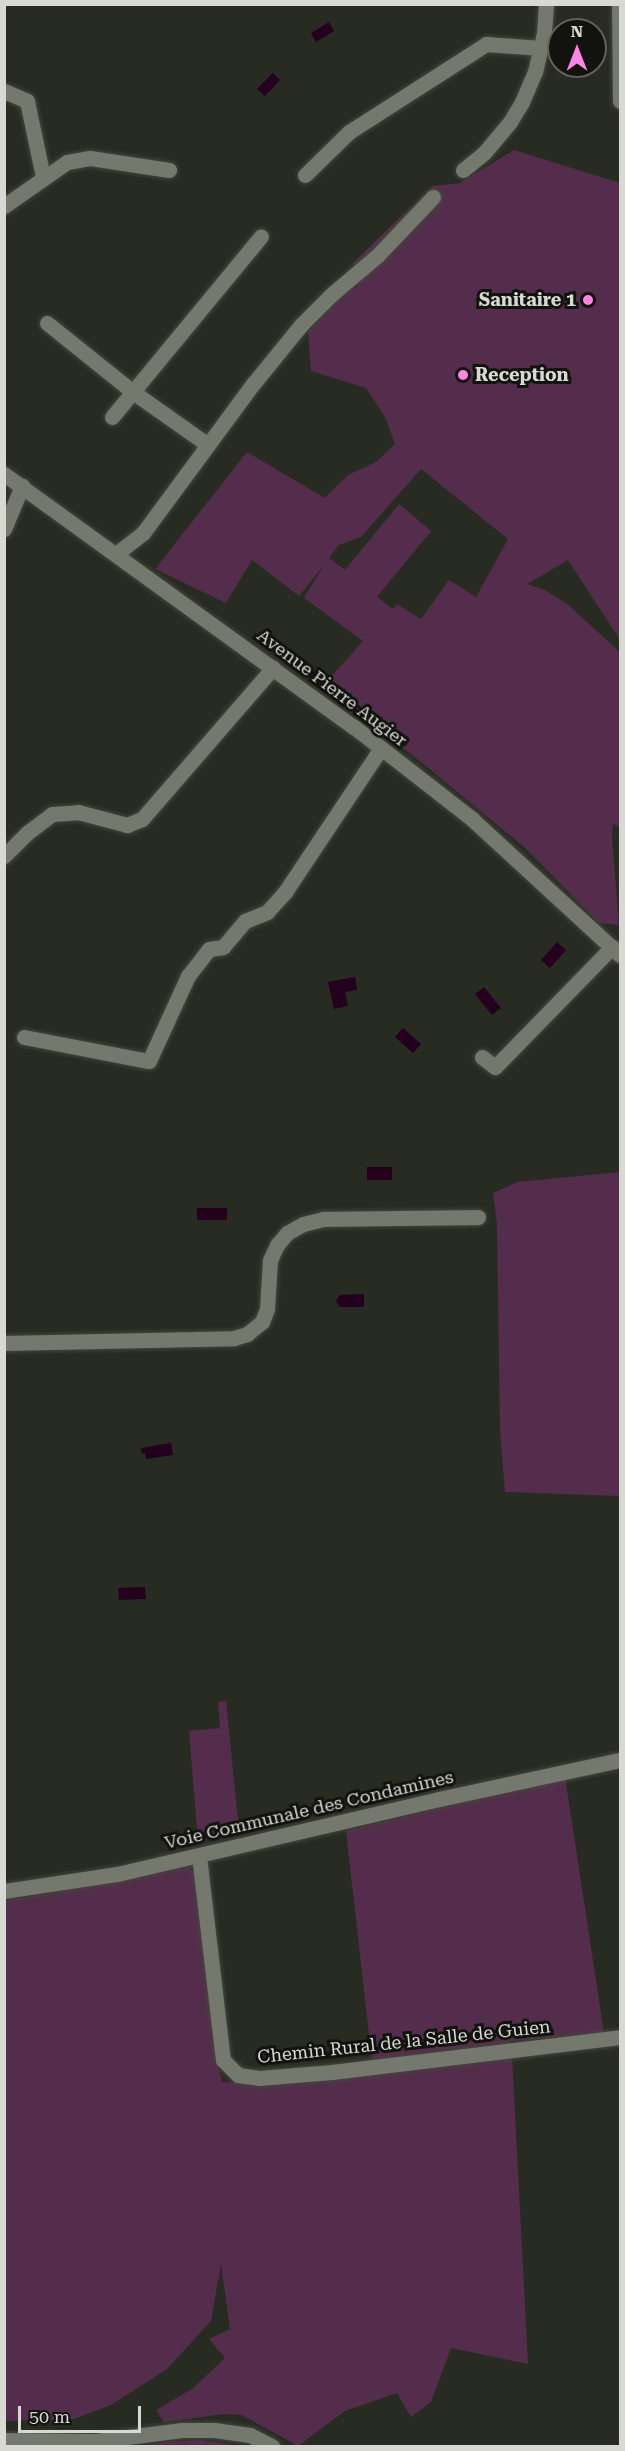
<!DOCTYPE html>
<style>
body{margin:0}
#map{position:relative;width:625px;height:2451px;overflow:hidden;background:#282b21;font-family:"Roboto Serif",serif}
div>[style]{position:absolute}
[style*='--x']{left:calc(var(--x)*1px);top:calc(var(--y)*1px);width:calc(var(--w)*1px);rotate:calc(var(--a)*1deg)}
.green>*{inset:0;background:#552d4c}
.water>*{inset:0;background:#25001e}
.roads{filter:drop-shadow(0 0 2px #44463e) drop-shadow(0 0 2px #44463e)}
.street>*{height:15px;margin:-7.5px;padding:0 7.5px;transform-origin:7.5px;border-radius:7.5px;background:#75786c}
.dots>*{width:16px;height:16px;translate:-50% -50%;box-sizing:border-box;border:3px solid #12130e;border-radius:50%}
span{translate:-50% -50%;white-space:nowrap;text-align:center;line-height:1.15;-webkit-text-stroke:6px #12130e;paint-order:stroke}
.poi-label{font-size:18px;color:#d7d9d2;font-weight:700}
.right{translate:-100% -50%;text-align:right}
.left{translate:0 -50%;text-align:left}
.street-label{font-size:18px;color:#d7d9d2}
.frame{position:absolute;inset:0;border:6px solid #d7d9d2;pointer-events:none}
.north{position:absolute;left:547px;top:18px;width:60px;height:60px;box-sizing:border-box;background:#12130e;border:2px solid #61625c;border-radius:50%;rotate:0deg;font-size:16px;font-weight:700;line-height:24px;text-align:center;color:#d7d9d2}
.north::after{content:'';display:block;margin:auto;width:21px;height:27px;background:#fd86e3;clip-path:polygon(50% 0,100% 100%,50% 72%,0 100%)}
.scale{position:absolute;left:18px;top:2406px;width:123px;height:27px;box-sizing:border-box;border:3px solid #d7d9d2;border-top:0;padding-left:8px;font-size:18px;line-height:21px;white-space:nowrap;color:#d7d9d2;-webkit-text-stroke:4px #12130e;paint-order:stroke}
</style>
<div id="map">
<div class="green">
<div style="clip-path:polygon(evenodd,514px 150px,620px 183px,620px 640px,568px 560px,527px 584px,545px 590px,567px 604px,620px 652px,620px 827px,613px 824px,612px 838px,619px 925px,599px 923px,524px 847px,426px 766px,323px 686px,363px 641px,304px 598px,324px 565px,299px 596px,252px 560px,226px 603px,155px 569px,247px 452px,325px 498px,348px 475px,376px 462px,395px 444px,385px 417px,366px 388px,311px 371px,308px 332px,344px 294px,357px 287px,353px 263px,433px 186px,460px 183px,514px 150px,421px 469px,508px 539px,476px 597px,449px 580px,421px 619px,397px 604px,393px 609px,377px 597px,431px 531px,399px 504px,345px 570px,329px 558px,339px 545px,361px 537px,421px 469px)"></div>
<div style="clip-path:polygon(620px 1172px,620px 1496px,505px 1492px,500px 1430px,497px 1224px,493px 1193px,518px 1182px)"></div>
<div style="clip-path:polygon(226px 1701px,239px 1830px,198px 1840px,189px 1731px,220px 1728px,218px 1702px)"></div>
<div style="clip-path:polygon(565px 1777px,604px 2033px,510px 2041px,510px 2045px,372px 2061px,346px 1831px)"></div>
<div style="clip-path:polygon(186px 1864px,194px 1874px,216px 2057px,222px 2082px,260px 2083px,512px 2056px,528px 2364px,451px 2348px,431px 2402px,411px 2417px,397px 2393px,345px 2411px,298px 2446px,242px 2415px,224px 2414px,164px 2422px,156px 2410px,192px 2389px,225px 2358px,209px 2339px,230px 2329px,221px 2264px,211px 2321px,167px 2369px,111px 2405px,74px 2419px,5px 2421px,5px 1900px,45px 1894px)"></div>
<div style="clip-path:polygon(201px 2440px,241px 2446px,144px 2446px,168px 2442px)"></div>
</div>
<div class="water">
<div style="clip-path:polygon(329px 22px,334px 31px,316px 42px,311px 33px)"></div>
<div style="clip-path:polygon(273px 73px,280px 80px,265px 96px,257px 89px)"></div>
<div style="clip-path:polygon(557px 942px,566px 950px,550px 968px,541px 960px)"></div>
<div style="clip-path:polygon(355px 977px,357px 990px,345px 992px,348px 1006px,334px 1009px,328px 982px)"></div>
<div style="clip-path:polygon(484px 987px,501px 1008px,492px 1015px,475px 994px)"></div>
<div style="clip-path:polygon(403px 1028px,421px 1044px,413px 1053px,395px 1037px)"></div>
<div style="clip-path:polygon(392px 1167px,392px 1180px,367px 1180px,367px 1167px)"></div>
<div style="clip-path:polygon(197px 1208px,227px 1208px,227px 1220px,197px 1220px)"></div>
<div style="clip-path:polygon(364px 1294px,364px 1307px,340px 1307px,336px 1301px,340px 1295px)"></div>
<div style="clip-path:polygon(171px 1443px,173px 1455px,146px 1459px,145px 1453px,142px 1453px,141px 1448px)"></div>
<div style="clip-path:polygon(145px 1587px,146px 1599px,119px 1600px,118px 1588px)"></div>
</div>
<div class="roads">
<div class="street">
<div style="--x:619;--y:4;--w:97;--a:89.4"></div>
<div style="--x:4;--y:91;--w:25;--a:23"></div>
<div style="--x:27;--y:101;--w:78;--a:78.1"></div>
<div style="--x:463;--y:170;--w:27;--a:-39"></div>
<div style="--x:484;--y:153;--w:40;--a:-50"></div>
<div style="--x:510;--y:122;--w:23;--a:-59"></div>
<div style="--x:522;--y:102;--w:33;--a:-67"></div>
<div style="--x:535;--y:72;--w:40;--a:-77"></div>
<div style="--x:544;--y:33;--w:29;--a:-86"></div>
<div style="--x:305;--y:175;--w:62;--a:-44.3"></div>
<div style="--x:349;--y:132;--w:163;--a:-32.7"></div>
<div style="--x:486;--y:44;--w:55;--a:4.2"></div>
<div style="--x:4;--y:206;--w:77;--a:-34.9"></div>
<div style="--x:67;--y:162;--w:23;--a:-10"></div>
<div style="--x:90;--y:158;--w:80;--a:8.6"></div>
<div style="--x:47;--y:323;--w:110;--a:38.7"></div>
<div style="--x:133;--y:392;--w:92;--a:35.2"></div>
<div style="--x:112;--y:417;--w:234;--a:-50.5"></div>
<div style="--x:4;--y:474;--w:432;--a:35.9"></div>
<div style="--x:354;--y:727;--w:150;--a:37.9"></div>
<div style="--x:472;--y:819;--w:201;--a:42.6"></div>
<div style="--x:4;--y:529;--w:47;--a:-67.3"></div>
<div style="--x:116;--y:554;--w:34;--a:-38"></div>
<div style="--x:143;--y:533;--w:185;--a:-53.6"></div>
<div style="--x:253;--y:384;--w:76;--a:-50.9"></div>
<div style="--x:301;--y:325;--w:44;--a:-45"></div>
<div style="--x:332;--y:294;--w:60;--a:-40.3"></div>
<div style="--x:378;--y:255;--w:80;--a:-46.5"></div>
<div style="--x:4;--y:856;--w:33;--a:-45"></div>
<div style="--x:27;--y:833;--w:31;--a:-37"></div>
<div style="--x:52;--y:814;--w:26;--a:-4"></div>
<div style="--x:78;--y:812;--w:51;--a:14.9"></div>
<div style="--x:127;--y:825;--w:16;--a:-22"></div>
<div style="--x:142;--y:819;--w:200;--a:-49.1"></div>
<div style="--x:24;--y:1037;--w:127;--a:10.9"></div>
<div style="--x:149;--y:1061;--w:94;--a:-65.4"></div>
<div style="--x:188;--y:976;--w:34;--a:-52"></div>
<div style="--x:209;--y:949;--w:14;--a:-8"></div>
<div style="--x:223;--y:947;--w:34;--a:-50"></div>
<div style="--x:245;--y:921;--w:24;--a:-22"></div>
<div style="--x:267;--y:912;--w:27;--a:-48"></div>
<div style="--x:285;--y:892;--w:173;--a:-56.3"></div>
<div style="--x:482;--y:1057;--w:16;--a:38"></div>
<div style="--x:495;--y:1067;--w:168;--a:-45.7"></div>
<div style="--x:4;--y:1343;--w:230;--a:-1.2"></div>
<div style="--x:234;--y:1338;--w:14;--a:-17"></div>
<div style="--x:247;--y:1334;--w:19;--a:-39"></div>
<div style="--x:262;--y:1322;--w:14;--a:-69"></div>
<div style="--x:267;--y:1309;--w:49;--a:-86.5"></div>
<div style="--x:270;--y:1260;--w:17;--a:-65"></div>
<div style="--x:277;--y:1245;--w:16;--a:-50"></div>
<div style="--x:287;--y:1233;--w:18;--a:-29"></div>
<div style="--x:303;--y:1224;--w:21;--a:-14"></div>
<div style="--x:323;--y:1219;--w:155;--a:-0.7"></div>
<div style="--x:199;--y:1856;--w:205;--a:83.3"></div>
<div style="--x:223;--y:2060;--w:21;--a:45"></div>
<div style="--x:238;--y:2075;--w:21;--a:8"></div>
<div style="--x:259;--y:2078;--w:73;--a:-4.7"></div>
<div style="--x:332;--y:2072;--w:290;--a:-6.9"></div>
<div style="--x:4;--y:1891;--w:114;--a:-8.6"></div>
<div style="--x:117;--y:1874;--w:331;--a:-13.1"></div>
<div style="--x:439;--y:1799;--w:185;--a:-12.2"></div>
<div style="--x:4;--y:2440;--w:91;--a:0.6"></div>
<div style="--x:95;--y:2441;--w:88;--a:-7.2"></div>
<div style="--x:182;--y:2430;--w:32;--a:0"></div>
<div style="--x:214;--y:2430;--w:36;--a:8"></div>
<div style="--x:250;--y:2435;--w:25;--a:27"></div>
</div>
</div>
<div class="dots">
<div style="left:588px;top:300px;background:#fd86e3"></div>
<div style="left:463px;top:375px;background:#fd86e3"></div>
</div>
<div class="poi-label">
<span class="right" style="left:576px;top:300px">Sanitaire 1</span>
<span class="left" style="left:475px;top:375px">Reception</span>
</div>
<div class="street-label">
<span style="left:332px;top:688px;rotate:37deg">Avenue Pierre Augier</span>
<span style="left:309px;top:1810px;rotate:-13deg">Voie Communale des Condamines</span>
<span style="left:404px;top:2042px;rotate:-6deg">Chemin Rural de la Salle de Guien</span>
</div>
<div class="frame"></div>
<div class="north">N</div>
<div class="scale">50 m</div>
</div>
